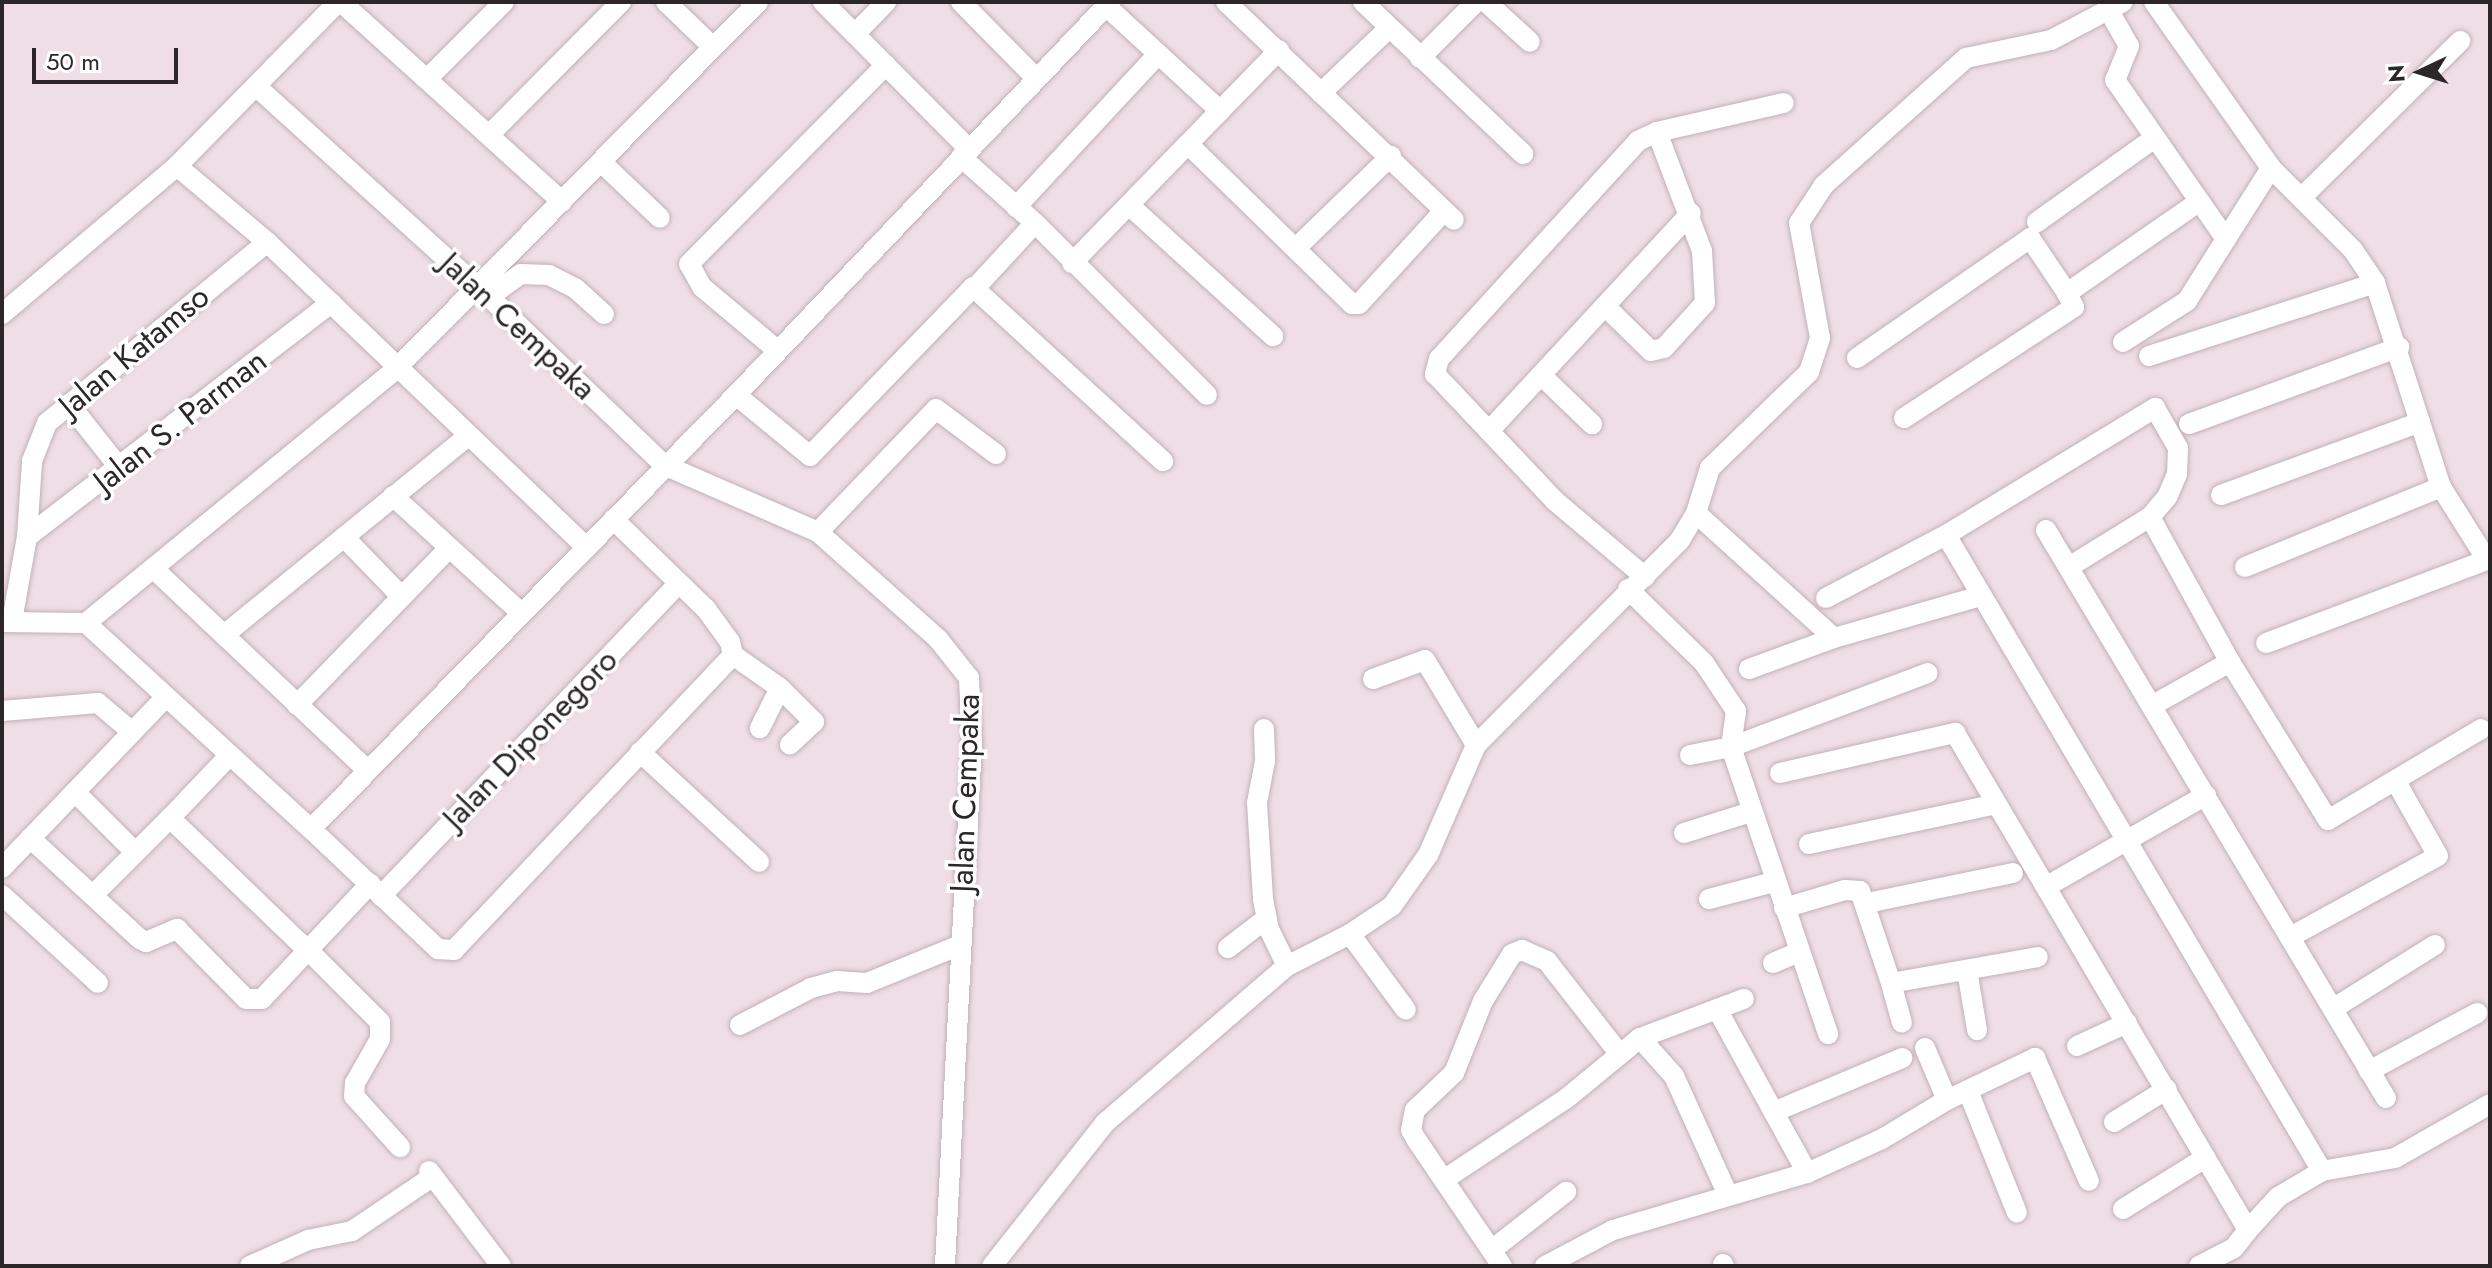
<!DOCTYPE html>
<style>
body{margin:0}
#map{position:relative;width:2492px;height:1268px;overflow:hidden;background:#efdee5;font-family:Jost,sans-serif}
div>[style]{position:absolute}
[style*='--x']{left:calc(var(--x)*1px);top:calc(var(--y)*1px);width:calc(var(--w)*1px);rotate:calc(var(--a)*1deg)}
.roads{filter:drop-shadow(0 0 2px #c1b1b7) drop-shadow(0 0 2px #c1b1b7)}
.minor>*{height:20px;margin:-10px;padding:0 10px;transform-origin:10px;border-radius:10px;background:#fff}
span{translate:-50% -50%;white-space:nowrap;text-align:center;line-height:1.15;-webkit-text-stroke:7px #fff;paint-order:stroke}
.street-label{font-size:32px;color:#2c2629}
.frame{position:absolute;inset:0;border:4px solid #2c2629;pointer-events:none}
.north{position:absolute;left:2380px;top:32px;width:80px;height:80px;-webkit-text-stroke:6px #fff;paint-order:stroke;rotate:266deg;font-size:22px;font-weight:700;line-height:32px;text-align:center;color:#2c2629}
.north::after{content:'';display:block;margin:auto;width:28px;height:36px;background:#2c2629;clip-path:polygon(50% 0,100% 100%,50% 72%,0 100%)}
.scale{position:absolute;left:32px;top:48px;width:146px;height:36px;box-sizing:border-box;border:4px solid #2c2629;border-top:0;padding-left:10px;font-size:24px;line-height:28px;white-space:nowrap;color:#2c2629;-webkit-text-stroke:6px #fff;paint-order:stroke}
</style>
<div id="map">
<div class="roads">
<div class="minor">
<div style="--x:341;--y:2;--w:298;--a:42.1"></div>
<div style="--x:666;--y:2;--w:65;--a:43.8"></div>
<div style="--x:823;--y:2;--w:206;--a:45.2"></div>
<div style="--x:961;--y:2;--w:107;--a:45.4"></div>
<div style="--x:1226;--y:2;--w:315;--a:43.7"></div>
<div style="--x:1363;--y:2;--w:221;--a:43.5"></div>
<div style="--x:1486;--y:2;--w:59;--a:42.3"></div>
<div style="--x:2154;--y:2;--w:203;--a:54.8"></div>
<div style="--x:2271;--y:168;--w:116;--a:45"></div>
<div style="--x:2353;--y:250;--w:40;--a:56"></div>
<div style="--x:2375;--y:283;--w:214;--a:72.1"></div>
<div style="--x:2441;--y:487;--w:86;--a:57.8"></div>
<div style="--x:2487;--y:560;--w:236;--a:159.4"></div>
<div style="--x:1106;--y:6;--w:155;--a:42.6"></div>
<div style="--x:2109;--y:11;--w:40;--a:60.3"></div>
<div style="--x:2129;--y:46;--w:37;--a:112"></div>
<div style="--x:2115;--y:80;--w:194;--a:55.1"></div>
<div style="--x:2226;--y:239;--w:73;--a:122.2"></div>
<div style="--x:2187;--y:301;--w:76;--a:147.4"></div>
<div style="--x:855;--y:34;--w:45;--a:-45.9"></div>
<div style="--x:1420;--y:58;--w:79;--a:-45"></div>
<div style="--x:429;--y:77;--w:106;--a:-45"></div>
<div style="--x:257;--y:87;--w:313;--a:42.2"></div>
<div style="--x:489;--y:297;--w:243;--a:43.8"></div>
<div style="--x:664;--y:465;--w:168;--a:23.5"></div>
<div style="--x:818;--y:532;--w:161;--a:41.7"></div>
<div style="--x:938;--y:639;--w:50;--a:51.5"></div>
<div style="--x:969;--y:678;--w:65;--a:87.4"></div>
<div style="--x:972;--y:743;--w:524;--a:92.96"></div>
<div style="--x:1321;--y:93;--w:93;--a:-43.7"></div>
<div style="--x:1657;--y:132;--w:130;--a:-12.9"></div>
<div style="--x:490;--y:134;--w:186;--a:-45.2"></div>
<div style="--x:1188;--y:144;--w:229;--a:44.3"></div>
<div style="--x:1352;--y:304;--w:7;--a:0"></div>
<div style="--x:1359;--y:304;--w:126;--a:-47.6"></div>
<div style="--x:961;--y:157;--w:99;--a:41.7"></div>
<div style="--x:1035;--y:223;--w:243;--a:45"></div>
<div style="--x:601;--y:162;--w:81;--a:43.5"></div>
<div style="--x:177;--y:166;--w:118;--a:40.2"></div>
<div style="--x:267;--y:242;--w:441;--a:43.7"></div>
<div style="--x:2303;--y:196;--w:221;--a:-44.6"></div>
<div style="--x:1129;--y:205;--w:195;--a:42.3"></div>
<div style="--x:1016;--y:207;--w:209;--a:-47.1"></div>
<div style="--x:2037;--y:222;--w:143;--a:-35.6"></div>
<div style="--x:2226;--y:239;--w:84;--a:-57.6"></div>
<div style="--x:1297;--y:247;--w:131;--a:-44.1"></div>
<div style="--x:1072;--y:263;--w:297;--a:-45.8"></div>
<div style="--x:975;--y:288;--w:88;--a:-47.3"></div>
<div style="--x:489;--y:297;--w:39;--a:-36"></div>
<div style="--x:521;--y:274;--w:28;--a:2"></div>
<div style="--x:549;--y:275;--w:29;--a:27"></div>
<div style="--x:575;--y:288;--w:39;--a:42"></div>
<div style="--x:1605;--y:306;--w:64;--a:44.4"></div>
<div style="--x:1651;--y:351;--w:13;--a:-13"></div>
<div style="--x:1664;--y:348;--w:61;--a:-47.7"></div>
<div style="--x:1705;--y:303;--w:52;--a:-93.3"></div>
<div style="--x:1702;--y:251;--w:127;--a:-110.7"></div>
<div style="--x:1657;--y:132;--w:21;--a:155"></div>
<div style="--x:1638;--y:141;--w:295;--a:132.4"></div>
<div style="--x:1439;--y:359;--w:16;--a:105"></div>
<div style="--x:1435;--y:374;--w:173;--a:46.6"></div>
<div style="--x:1554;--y:500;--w:119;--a:40.2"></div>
<div style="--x:2;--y:314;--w:229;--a:-40.2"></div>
<div style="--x:177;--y:166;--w:230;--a:-45.5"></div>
<div style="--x:777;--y:350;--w:98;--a:-140"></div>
<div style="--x:702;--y:287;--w:26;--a:-119"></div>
<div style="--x:689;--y:264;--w:280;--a:-45.3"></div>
<div style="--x:2149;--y:356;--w:237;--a:-17.9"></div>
<div style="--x:1857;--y:358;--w:211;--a:-34.7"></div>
<div style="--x:2030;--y:238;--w:66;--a:56.1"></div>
<div style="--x:1541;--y:375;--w:71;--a:43.9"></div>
<div style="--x:736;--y:395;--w:96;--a:39.5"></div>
<div style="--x:810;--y:456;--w:235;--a:-46"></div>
<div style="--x:973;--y:287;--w:258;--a:42.5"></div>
<div style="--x:69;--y:404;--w:80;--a:51.6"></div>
<div style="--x:1904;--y:418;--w:203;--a:-33.1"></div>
<div style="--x:2074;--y:307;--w:16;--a:-117"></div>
<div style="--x:2067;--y:293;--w:158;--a:-34.7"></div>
<div style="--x:2189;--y:424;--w:224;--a:-20.1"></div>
<div style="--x:1489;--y:431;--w:297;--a:-47.2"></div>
<div style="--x:2221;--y:495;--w:212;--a:-20.1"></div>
<div style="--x:393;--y:496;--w:173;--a:42.4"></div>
<div style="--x:1696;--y:513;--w:186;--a:42.2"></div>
<div style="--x:1834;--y:638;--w:152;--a:-16"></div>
<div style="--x:2046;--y:530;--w:662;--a:59.1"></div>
<div style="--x:818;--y:532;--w:170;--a:-46.2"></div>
<div style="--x:936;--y:409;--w:75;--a:36.9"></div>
<div style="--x:1946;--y:535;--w:739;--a:59.41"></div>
<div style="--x:27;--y:537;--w:384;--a:-37.6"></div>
<div style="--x:344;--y:537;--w:83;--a:46"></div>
<div style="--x:2069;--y:567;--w:95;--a:-31.7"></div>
<div style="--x:2245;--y:567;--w:212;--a:-22.2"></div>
<div style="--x:155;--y:570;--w:290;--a:43.3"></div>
<div style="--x:1628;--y:589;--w:106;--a:44.2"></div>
<div style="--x:1704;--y:663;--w:58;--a:56.3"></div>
<div style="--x:1736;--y:711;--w:36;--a:98"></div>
<div style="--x:1731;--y:747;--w:303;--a:71.3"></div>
<div style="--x:1826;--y:598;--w:136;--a:-27.7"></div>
<div style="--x:1946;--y:535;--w:245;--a:-31.3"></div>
<div style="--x:2155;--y:408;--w:46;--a:60.1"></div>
<div style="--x:2178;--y:448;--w:26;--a:92"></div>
<div style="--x:2177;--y:474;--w:25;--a:113"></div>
<div style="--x:2167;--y:497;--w:26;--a:130"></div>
<div style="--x:2150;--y:517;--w:166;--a:61.1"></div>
<div style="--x:2230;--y:662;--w:186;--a:58.2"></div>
<div style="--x:2328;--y:820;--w:178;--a:-30.7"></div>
<div style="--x:12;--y:621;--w:85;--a:-79.9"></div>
<div style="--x:27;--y:537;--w:76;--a:-86.2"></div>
<div style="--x:32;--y:461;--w:41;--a:-68.5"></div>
<div style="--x:47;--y:423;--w:285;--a:-39.4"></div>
<div style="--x:2;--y:622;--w:84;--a:0.7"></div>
<div style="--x:86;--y:623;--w:305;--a:42.5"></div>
<div style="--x:311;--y:829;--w:607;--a:-45.6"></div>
<div style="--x:736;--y:395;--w:543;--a:-46.42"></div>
<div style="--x:86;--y:623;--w:399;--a:-39.3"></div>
<div style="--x:395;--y:370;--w:517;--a:-45.39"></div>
<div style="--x:224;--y:635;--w:313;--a:-39.2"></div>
<div style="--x:733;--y:655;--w:57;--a:35.1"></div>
<div style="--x:780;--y:688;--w:45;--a:116.6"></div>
<div style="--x:1749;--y:669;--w:90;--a:-20"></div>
<div style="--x:1373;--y:679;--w:55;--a:-20.1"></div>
<div style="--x:1425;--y:660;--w:99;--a:59"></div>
<div style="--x:780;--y:688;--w:48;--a:45"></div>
<div style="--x:814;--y:722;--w:33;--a:137"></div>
<div style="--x:297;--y:705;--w:219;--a:-45.9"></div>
<div style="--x:2153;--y:705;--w:88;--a:-29.2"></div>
<div style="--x:2;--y:711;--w:96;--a:-4.8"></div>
<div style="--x:98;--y:703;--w:45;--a:40.5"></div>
<div style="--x:1264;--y:729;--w:32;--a:88"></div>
<div style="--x:1265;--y:761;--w:43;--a:100.8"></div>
<div style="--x:1257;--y:803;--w:96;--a:86.4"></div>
<div style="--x:1263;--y:899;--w:31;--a:79"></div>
<div style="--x:1269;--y:929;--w:41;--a:64.1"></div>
<div style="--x:640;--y:752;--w:162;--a:42.7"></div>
<div style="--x:1690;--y:755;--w:42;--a:-11"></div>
<div style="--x:1731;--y:747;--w:210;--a:-20.6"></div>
<div style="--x:229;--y:756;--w:86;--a:133.6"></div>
<div style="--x:170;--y:818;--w:179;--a:43.9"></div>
<div style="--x:299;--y:942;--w:12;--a:42"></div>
<div style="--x:308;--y:950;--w:91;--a:-46.8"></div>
<div style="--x:1780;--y:773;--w:180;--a:-12.9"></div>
<div style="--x:1955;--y:733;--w:577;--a:59.48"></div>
<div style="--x:2248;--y:1230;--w:23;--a:128"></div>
<div style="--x:2234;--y:1248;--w:39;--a:153"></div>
<div style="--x:75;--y:792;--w:85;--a:45"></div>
<div style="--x:311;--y:829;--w:175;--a:43.4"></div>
<div style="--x:438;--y:949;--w:16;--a:4"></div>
<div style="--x:454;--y:950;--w:406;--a:-46.6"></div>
<div style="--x:733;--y:655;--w:13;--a:-103"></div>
<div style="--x:730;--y:642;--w:41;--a:-126"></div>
<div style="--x:706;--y:609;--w:129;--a:-135.9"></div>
<div style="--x:1684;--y:833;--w:70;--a:-17.4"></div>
<div style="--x:30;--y:838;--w:149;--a:42.6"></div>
<div style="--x:140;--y:939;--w:7;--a:27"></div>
<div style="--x:146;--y:942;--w:34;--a:-23"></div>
<div style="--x:177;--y:929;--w:98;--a:45.4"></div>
<div style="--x:246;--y:999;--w:16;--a:0"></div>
<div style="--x:262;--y:999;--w:67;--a:-46.8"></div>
<div style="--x:308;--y:950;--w:102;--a:45"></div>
<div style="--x:380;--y:1022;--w:17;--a:90"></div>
<div style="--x:380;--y:1039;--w:51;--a:119.6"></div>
<div style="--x:355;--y:1083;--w:13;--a:94"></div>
<div style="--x:354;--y:1096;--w:69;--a:48"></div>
<div style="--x:1809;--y:844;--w:192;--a:-12"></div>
<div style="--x:2;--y:868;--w:237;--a:-46.2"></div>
<div style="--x:2049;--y:885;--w:181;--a:-29.8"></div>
<div style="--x:2;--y:895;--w:130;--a:42.5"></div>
<div style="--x:93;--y:895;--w:109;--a:-45"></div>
<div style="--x:381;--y:896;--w:432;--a:-46.4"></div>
<div style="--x:1709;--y:899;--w:67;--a:-14.7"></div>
<div style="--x:1867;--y:903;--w:149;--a:-11.6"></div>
<div style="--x:1784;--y:908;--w:64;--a:-16.4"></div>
<div style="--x:1845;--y:890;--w:15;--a:4"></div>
<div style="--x:1860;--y:891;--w:97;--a:71.4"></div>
<div style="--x:1891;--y:983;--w:149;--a:-10"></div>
<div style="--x:1350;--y:934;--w:94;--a:53.6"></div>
<div style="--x:2292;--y:936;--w:166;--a:-28.7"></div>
<div style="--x:2438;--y:856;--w:87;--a:-119.5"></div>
<div style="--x:1228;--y:948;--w:49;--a:-37.6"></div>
<div style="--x:1773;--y:963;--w:28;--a:-23"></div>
<div style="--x:1967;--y:970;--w:61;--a:80.5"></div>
<div style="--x:1891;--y:983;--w:41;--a:74.6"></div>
<div style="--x:2334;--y:1008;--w:119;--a:-32"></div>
<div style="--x:1717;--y:1009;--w:187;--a:61.2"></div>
<div style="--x:740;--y:1025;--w:80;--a:-27.5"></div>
<div style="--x:811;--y:988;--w:27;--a:-15"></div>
<div style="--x:837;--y:981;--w:30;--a:4"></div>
<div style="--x:867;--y:983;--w:100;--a:-22.2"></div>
<div style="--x:1640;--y:1038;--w:51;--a:48.2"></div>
<div style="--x:1674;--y:1076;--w:128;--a:65.6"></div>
<div style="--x:2077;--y:1046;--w:55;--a:-24.7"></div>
<div style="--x:1925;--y:1048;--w:56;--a:67.1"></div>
<div style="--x:2369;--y:1071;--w:123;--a:-28.2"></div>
<div style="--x:1968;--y:1091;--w:131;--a:68.1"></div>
<div style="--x:1776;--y:1111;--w:137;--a:-22.8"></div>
<div style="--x:2114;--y:1122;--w:62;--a:-31.9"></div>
<div style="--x:429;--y:1171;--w:119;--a:52.8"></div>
<div style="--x:1445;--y:1179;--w:146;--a:-33.6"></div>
<div style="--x:1567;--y:1098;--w:94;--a:-39.4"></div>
<div style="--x:1640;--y:1038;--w:111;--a:-20.6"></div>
<div style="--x:2123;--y:1209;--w:97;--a:-31.9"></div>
<div style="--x:2248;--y:1230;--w:45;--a:-47.7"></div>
<div style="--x:2278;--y:1197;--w:51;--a:-30.6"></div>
<div style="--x:2322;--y:1171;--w:74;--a:-10.1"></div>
<div style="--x:2395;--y:1158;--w:109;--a:-29.6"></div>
<div style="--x:1493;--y:1249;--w:93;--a:-38"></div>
<div style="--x:1723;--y:1264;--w:2;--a:63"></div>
<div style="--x:250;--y:1266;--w:64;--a:-24.1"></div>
<div style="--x:308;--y:1240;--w:45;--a:-11.6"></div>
<div style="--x:352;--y:1231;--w:97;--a:-34"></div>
<div style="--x:992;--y:1266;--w:182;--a:-51.7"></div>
<div style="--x:1105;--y:1123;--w:240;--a:-40.8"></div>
<div style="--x:1287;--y:966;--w:71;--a:-26.9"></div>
<div style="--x:1350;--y:934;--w:50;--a:-33.7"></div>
<div style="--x:1392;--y:906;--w:62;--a:-54.8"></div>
<div style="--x:1428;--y:855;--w:120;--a:-66.4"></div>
<div style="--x:1476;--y:745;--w:289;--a:-45.1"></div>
<div style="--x:1680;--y:540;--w:31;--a:-59"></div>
<div style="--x:1696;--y:513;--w:47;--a:-72.7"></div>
<div style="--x:1710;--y:468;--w:138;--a:-44.1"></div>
<div style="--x:1809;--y:372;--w:36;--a:-72"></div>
<div style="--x:1820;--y:338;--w:117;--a:-100.3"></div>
<div style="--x:1799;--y:223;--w:45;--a:-56.7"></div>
<div style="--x:1824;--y:185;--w:191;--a:-41.8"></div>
<div style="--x:1966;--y:58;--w:87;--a:-12"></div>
<div style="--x:2051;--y:40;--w:81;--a:-27.8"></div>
<div style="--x:1502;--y:1266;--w:153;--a:-124.1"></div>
<div style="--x:1416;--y:1139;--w:10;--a:-119"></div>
<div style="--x:1411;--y:1130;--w:20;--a:-79"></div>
<div style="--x:1415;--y:1110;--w:54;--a:-43.5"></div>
<div style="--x:1454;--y:1073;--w:78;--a:-68.1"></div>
<div style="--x:1483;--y:1001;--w:55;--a:-58.3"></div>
<div style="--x:1512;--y:954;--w:11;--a:-22"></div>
<div style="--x:1522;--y:950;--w:27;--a:24"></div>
<div style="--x:1547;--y:961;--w:115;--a:52"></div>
<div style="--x:1545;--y:1266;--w:77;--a:-27.9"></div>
<div style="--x:1613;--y:1230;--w:202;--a:-16.4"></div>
<div style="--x:1807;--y:1173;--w:82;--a:-24.4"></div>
<div style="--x:1882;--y:1139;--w:76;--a:-31"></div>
<div style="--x:1947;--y:1100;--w:98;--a:-25.5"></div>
<div style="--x:2035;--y:1058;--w:134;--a:66.3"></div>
</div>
</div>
<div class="street-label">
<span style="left:518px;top:326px;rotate:43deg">Jalan Cempaka</span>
<span style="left:134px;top:351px;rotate:-40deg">Jalan Katamso</span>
<span style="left:180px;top:421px;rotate:-38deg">Jalan S. Parman</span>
<span style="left:530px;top:739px;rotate:-46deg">Jalan Diponegoro</span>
<span style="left:965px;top:793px;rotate:-88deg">Jalan Cempaka</span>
</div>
<div class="frame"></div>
<div class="north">N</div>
<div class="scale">50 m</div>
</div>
